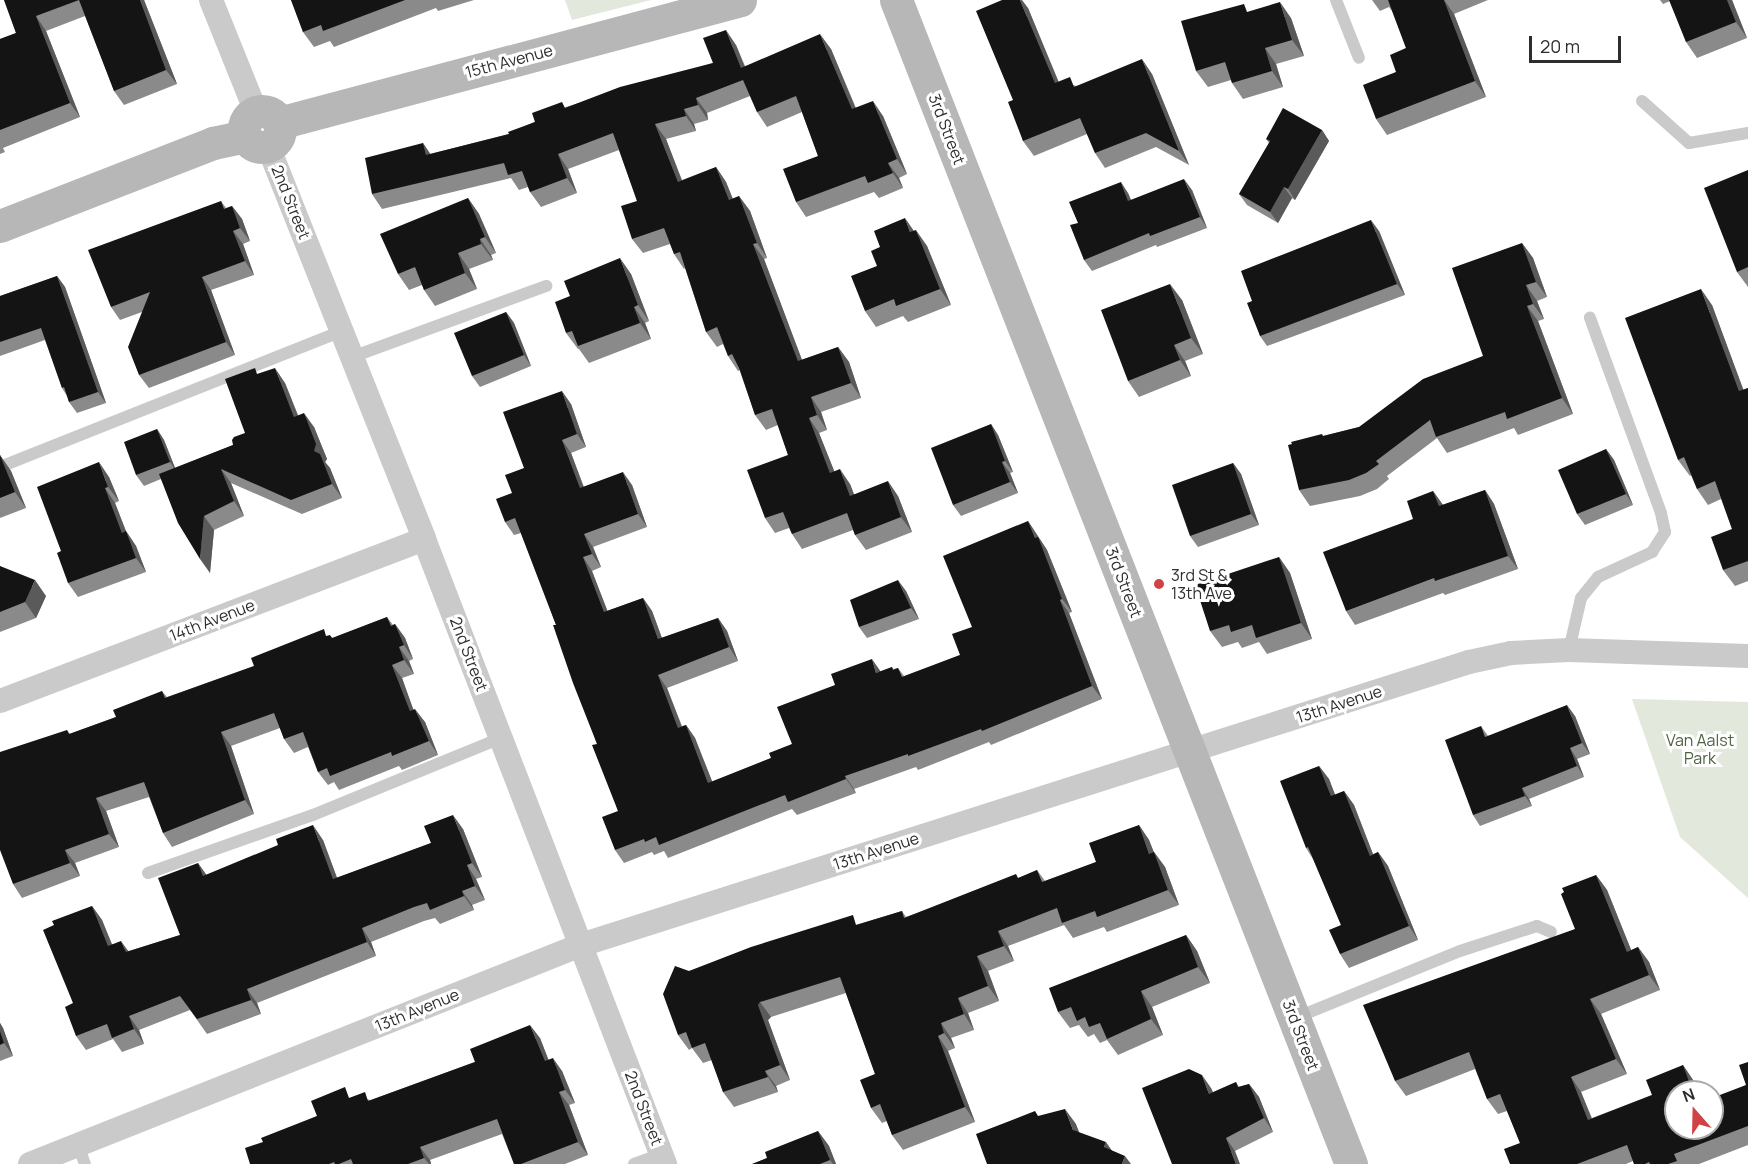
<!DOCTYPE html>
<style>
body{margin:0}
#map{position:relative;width:1748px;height:1164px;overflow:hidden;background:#fff;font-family:Manrope,sans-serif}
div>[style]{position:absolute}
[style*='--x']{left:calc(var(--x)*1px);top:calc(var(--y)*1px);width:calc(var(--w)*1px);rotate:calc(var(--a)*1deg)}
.green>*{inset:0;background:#e2e8dc}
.lane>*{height:12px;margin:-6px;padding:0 6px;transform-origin:6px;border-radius:6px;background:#cacaca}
.street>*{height:24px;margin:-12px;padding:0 12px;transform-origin:12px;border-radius:12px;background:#cacaca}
.secondary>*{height:33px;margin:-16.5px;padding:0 16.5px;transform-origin:16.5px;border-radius:16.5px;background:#b7b7b7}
.secondary>.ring{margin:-16.5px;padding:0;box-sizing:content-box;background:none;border:33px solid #b7b7b7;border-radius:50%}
.wall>*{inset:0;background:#8a8a8a}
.shaded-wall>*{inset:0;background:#5a5a5a}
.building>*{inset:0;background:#141414}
.dots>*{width:16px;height:16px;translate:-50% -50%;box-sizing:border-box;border:3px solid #fff;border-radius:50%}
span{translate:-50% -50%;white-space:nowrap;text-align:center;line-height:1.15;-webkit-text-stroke:6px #fff;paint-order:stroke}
.street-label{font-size:16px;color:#2d2d2d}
.poi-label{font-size:16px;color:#2d2d2d}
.left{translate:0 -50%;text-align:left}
.park-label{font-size:16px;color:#4e6240}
.north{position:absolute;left:1664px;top:1080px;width:60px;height:60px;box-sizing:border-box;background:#fff;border:2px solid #ababab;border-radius:50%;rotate:340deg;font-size:16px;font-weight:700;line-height:24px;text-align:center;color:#2d2d2d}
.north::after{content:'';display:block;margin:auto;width:21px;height:27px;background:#cf4346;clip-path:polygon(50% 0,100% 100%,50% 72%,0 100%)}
.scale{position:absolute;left:1529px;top:36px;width:92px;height:27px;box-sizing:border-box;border:3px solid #2d2d2d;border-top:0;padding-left:8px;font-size:18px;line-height:21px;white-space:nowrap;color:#2d2d2d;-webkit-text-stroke:4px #fff;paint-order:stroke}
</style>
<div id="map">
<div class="green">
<div style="clip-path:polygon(565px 0,651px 0,572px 20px)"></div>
<div style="clip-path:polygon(1632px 699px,1748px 702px,1748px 898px,1680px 837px)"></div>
</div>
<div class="lane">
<div style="--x:1336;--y:0;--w:62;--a:68.4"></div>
<div style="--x:1642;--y:101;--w:63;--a:41.8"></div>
<div style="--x:1689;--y:143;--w:60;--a:-9.6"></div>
<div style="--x:352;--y:357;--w:207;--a:-20.1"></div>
<div style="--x:0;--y:467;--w:367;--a:-21.7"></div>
<div style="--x:1569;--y:650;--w:53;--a:-77"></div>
<div style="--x:1581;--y:598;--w:27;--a:-51"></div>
<div style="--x:1598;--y:577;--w:60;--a:-24.8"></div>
<div style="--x:1652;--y:552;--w:24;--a:-57"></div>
<div style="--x:1665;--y:532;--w:19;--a:-102"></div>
<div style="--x:1661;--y:513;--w:208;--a:-110"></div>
<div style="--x:148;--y:873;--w:175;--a:-19.4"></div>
<div style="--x:313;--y:815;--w:203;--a:-22.3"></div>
<div style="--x:1295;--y:1018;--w:178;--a:-22.1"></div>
<div style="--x:1460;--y:951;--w:81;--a:-18"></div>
<div style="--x:1537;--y:926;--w:15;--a:23"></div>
<div style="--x:78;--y:1145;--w:20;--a:70"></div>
<div style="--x:634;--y:1164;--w:29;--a:-20"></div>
</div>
<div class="street">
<div style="--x:211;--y:0;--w:121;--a:68.1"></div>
<div style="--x:268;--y:146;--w:423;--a:68.3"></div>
<div style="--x:424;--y:539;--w:670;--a:68.91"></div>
<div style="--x:0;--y:701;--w:454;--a:-20.9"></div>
<div style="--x:30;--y:1164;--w:593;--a:-21.68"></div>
<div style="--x:581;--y:945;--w:932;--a:-17.68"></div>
<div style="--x:1469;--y:662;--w:43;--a:-12.1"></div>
<div style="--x:1511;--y:653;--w:58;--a:-3"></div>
<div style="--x:1569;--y:650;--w:179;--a:1.9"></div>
</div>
<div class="secondary">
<div style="--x:896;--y:0;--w:1250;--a:68.65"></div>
<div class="ring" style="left:244px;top:111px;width:3px;height:3px"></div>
<div style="--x:279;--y:123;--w:477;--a:-14.9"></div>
<div style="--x:0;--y:226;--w:229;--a:-21.3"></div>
<div style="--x:213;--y:143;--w:33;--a:-12"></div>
</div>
<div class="wall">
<div style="clip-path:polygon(4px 0,144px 0,177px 84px,124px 105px,114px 91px,85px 16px,46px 31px,80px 117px,3px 148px,5px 152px,0 154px,0 39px,16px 33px)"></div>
<div style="clip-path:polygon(291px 0,474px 0,438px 11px,436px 8px,334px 47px,330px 41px,314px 47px,303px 32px)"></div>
<div style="clip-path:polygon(1372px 0,1488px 0,1454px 14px,1486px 97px,1387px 135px,1376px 119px,1406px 48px,1392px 11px,1389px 7px,1380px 11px)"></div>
<div style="clip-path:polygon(1660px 0,1732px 0,1747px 38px,1697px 58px,1686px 42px,1670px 1px,1663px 4px)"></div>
<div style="clip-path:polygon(1028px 8px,1058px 82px,1077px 86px,1152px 74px,1189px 165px,1156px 147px,1105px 168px,1095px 153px,1087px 134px,1034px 156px,1023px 141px,1013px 100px)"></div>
<div style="clip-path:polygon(1249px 12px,1291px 18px,1304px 56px,1276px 64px,1283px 87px,1243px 99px,1232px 83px,1231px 80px,1208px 87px,1196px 71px)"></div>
<div style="clip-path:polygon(736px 45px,745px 66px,831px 49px,856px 108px,883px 116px,907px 174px,899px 178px,903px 188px,879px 198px,874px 192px,806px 217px,796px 202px,818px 156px,802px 112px,767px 127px,757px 112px,750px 96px,707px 113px,708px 120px,694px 124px,696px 131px,666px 139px,682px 180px,716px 167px,726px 182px,733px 199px,739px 196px,750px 211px,767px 258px,764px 259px,802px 360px,838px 347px,849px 362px,861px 398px,821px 412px,827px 430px,819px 433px,834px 471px,850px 484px,854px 494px,898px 496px,912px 532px,866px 550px,855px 535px,853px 530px,802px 549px,792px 534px,789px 528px,775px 533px,765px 518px,788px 455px,778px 425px,766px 430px,755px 415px,740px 370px,738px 371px,728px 356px,723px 344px,717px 347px,706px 332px,685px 268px,684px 269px,674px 254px,670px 244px,643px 253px,632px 239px,637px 201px,619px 150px,568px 169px,577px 193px,541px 207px,530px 192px,528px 187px,519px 190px,511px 178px,382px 209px,372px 194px,423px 143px,430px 154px,509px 134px,566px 107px,713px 63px)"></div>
<div style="clip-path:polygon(1322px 130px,1329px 141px,1295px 200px,1292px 198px,1278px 223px,1247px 205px,1239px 194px,1269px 143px,1266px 139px)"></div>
<div style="clip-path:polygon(1748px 170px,1748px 287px,1737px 272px)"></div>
<div style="clip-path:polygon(1192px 190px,1207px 228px,1157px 247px,1156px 245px,1092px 271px,1084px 260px,1078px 223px,1128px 193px,1131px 200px)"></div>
<div style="clip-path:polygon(468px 198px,479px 214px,496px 253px,491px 255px,493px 260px,469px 269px,477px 289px,435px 306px,424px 290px,422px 285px,409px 290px,398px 274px)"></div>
<div style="clip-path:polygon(221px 201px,226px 208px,232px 206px,242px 219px,250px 241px,243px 244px,254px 275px,211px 290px,235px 355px,149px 388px,139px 375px,142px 312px,120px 320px,111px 307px)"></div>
<div style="clip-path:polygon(914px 231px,927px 246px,951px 305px,908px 322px,903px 316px,876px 327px,865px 311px,877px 266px,880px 247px)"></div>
<div style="clip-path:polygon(1379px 231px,1405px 295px,1267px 346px,1260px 336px,1252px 301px)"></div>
<div style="clip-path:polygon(1522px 243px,1533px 258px,1547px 297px,1537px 301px,1544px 319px,1538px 321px,1573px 414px,1518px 435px,1514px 428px,1447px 453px,1437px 438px,1387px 476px,1389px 479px,1377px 489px,1360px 496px,1310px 506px,1299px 490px,1323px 436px,1359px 427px,1483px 356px)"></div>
<div style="clip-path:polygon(631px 274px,649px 321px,645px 323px,651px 339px,589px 363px,579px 349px,578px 349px,566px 333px)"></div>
<div style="clip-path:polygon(57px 276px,65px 287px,106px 403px,77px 413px,69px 402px,67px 396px,62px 388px,45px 340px,0 356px,0 296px)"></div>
<div style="clip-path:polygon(1182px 300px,1203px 354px,1185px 361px,1191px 376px,1139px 397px,1128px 381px)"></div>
<div style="clip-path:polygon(1712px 305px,1743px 390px,1748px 388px,1748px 581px,1735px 586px,1723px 570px,1732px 529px,1721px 499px,1708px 505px,1697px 489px,1691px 475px,1690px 476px,1678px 460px)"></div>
<div style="clip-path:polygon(506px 312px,514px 323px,531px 366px,480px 387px,472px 376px)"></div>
<div style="clip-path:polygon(259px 374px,285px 383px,298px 415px,314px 427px,327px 459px,325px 462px,330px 468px,342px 498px,302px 514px,231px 483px,244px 516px,214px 530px,210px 573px,161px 479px,144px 486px,136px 475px,157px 429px,164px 440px,175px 468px,233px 445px,245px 433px)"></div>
<div style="clip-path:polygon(571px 404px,586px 447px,571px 453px,584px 487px,632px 485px,647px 527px,593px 547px,601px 567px,592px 571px,607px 611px,643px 598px,652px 611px,662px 638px,718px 618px,727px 631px,738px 661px,667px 688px,682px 726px,686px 725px,695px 738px,712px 782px,771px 758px,792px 744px,881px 671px,892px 667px,893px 669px,898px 668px,904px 676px,960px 655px,972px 627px,1028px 521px,1047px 550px,1072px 612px,1069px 613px,1102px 699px,991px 745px,989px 742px,918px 770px,916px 767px,854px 789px,856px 793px,797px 815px,792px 809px,668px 858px,664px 851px,654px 855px,652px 852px,624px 863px,615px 850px,618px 811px,597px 744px,556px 625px,521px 533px,514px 535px,505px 522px,512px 493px,524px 468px)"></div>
<div style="clip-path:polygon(991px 424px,998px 435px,1013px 472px,1010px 473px,1018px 493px,961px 516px,953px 505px)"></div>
<div style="clip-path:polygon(1606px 449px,1614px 460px,1633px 505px,1585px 525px,1577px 514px)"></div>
<div style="clip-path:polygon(0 455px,11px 471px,26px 508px,0 518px)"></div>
<div style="clip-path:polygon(1233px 463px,1241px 474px,1259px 525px,1198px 547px,1190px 536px)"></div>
<div style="clip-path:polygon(109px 477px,119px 501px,115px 503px,126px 531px,136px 546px,146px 572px,78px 597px,68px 583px,61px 551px)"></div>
<div style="clip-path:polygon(1485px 490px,1494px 504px,1518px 569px,1445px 595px,1443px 593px,1355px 625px,1346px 611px,1433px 491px,1443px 505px)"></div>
<div style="clip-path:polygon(1279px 557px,1290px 573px,1312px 639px,1267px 654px,1259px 642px,1242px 648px,1238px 642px,1222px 647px,1210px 631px)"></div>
<div style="clip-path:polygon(0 566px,46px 596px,36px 618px,0 632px)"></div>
<div style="clip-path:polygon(906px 591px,919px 619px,867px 638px,859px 627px)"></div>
<div style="clip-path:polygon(387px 617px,393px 625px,395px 624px,405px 638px,413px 659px,409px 661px,414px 674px,402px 678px,413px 710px,425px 722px,438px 755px,402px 770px,399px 766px,339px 790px,334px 782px,328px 785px,318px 772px,308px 747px,294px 753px,284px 739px,280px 728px,231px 746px,254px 814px,172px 847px,163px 833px,149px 797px,106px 811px,119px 847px,75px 863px,80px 876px,22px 898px,13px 884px,67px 730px,70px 734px,116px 717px,162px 691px,167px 697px,254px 666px,328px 636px,333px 638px)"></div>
<div style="clip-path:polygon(1575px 716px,1590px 754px,1577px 759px,1584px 777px,1529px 799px,1532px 806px,1480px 826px,1473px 815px,1481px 726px,1488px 736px)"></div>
<div style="clip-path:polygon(1319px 766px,1329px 779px,1335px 795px,1344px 791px,1354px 805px,1373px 854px,1378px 852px,1388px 866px,1418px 940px,1349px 968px,1340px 954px,1341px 925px,1313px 859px,1306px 848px)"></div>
<div style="clip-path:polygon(1139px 825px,1149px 840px,1154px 852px,1165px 867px,1179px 905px,1107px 932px,1104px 927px,1073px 938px,1064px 925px,1008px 946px,1014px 961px,988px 971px,999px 1001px,968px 1013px,974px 1030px,951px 1038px,955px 1048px,948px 1051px,975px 1122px,903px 1150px,892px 1135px,887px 1121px,882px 1123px,871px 1108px,875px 1074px,846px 993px,771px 1017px,768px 1020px,790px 1080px,776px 1086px,778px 1092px,734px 1107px,723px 1092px,712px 1060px,703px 1063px,692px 1048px,689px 1050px,678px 1035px,689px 971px,859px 924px,902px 911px,906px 917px,1019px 878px,1037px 870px,1045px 881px,1096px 862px)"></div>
<div style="clip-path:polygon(463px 829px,482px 877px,476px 879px,485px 900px,472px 905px,474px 910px,440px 924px,435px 918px,424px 921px,371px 942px,376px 956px,257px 1003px,261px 1014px,207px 1034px,190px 1010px,139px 1030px,144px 1044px,122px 1052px,113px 1039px,86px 1050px,76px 1036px,73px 1003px,54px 925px,92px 906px,102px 920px,112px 944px,129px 951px,180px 935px,198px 863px,206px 875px,323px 840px,337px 878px,431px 843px)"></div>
<div style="clip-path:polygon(1596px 875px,1607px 890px,1631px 950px,1638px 947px,1649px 962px,1660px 990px,1601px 1014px,1627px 1074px,1581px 1092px,1592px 1118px,1652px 1095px,1683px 1065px,1693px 1080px,1676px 1128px,1746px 1085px,1748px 1062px,1748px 1145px,1699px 1164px,1634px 1164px,1633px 1161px,1626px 1164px,1510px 1164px,1520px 1143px,1507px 1111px,1498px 1114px,1487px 1099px,1475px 1069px,1406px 1096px,1395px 1081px,1575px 929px)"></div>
<div style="clip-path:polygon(1186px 935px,1197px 951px,1210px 983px,1152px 1007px,1163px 1035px,1118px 1055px,1107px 1040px,1100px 1043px,1094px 1034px,1088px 1037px,1079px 1025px,1070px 1028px,1058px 1012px)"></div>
<div style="clip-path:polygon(0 1023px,3px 1028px,13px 1056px,0 1061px)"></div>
<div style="clip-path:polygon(540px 1038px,548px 1059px,562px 1071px,575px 1103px,569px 1105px,588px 1155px,565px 1164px,514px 1164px,502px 1134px,430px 1160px,431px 1164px,250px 1164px,263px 1142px,317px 1116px,352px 1097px,371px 1100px)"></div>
<div style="clip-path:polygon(1236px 1082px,1239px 1087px,1249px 1084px,1259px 1097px,1273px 1132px,1235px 1151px,1172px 1164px,1211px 1088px,1213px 1092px)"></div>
<div style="clip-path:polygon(818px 1131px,829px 1146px,836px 1164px,752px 1164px,767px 1158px)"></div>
</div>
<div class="shaded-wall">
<div style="clip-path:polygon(140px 0,144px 0,177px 84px,166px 70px)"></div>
<div style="clip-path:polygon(1020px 0,1022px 0,1028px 8px,1065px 97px,1055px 83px)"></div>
<div style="clip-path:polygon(1444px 0,1454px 14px,1486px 97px,1475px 81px)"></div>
<div style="clip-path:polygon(1727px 0,1732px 0,1747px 38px,1736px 22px)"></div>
<div style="clip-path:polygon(1280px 2px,1291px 18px,1304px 56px,1292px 40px)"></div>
<div style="clip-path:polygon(36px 16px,46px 31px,80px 117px,70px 103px)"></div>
<div style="clip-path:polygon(726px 30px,736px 45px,751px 83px,741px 68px)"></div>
<div style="clip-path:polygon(820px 34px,831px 49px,862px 124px,852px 109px)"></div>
<div style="clip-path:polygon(1265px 48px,1276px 64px,1283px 87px,1272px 71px)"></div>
<div style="clip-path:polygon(1142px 59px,1152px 74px,1189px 165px,1179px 151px)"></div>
<div style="clip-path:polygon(696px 98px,707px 113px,708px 120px,698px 105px)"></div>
<div style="clip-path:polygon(873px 101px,883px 116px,907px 174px,897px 159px)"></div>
<div style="clip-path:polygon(684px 109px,694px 124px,696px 131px,686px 116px)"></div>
<div style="clip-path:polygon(655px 124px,666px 139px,688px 197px,678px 182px)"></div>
<div style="clip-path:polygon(1322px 130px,1329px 141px,1295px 200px,1288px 189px)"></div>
<div style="clip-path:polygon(423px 143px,433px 158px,426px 155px)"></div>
<div style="clip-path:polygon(558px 154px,568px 169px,577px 193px,567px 178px)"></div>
<div style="clip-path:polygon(888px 163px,899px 178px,903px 188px,893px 173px)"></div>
<div style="clip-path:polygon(716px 167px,726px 182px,739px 215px,729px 200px)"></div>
<div style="clip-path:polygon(1184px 179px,1192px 190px,1207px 228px,1200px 217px)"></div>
<div style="clip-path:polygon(1121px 182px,1128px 193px,1136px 212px,1128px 201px)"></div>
<div style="clip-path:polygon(1284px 187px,1292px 198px,1278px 223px,1270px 212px)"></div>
<div style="clip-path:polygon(739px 196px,750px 211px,767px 258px,757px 243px)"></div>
<div style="clip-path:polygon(468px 198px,479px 214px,496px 253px,485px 237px)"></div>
<div style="clip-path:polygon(232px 206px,242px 219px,250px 241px,240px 228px)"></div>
<div style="clip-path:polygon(905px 218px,916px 234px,910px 232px)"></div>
<div style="clip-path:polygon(1371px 220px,1379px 231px,1405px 295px,1397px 284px)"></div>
<div style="clip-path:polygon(916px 230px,927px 246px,951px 305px,940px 289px)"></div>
<div style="clip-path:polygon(233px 231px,243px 244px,254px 275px,245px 261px)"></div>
<div style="clip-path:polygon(480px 239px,491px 255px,493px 260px,481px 244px)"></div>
<div style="clip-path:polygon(1522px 243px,1533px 258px,1547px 297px,1536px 282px)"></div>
<div style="clip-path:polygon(753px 244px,764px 259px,808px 376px,798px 361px)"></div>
<div style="clip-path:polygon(458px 253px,469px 269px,477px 289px,465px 273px)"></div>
<div style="clip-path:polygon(620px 258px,631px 274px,649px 321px,638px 305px)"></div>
<div style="clip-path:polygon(57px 276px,65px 287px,106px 403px,98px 392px)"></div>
<div style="clip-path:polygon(202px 277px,211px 290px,235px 355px,226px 342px)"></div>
<div style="clip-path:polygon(1170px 284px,1182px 300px,1203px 354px,1191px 338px)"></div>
<div style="clip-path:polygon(1526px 285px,1537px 301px,1544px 319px,1533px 304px)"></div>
<div style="clip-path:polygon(1701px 289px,1712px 305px,1748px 402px,1739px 391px)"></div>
<div style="clip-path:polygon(1527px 306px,1538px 321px,1573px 414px,1562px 398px)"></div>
<div style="clip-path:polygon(634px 307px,645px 323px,651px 339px,640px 323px)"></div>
<div style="clip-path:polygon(506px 312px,514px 323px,531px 366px,524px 355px)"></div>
<div style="clip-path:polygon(1174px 345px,1185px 361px,1191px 376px,1180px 360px)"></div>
<div style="clip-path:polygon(838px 347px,849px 362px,861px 398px,851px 383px)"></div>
<div style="clip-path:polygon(275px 368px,285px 383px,304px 431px,294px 417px)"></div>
<div style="clip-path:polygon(562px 391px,571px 404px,586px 447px,577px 434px)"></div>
<div style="clip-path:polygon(811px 397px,821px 412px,827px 430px,817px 415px)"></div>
<div style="clip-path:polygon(304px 413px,314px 427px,327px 459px,325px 462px,330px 468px,342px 498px,332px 484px,314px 451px)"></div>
<div style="clip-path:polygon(809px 418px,819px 433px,841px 488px,830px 473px)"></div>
<div style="clip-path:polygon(991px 424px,998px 435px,1013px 472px,1005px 461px)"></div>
<div style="clip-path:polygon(157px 429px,164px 440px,177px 473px,170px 462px)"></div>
<div style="clip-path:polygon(562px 440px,571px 453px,589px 502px,580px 488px)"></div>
<div style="clip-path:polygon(1606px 449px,1614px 460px,1633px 505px,1626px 494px)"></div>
<div style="clip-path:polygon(0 455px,11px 471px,26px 508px,15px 492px)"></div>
<div style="clip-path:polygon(99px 462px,109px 477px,119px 501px,108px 487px)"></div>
<div style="clip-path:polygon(1002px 462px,1010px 473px,1018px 493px,1010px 482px)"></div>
<div style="clip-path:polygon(1233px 463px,1241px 474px,1259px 525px,1251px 514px)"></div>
<div style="clip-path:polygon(221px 469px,231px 483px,244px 516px,234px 501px)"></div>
<div style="clip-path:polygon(840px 469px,850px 484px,860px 511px,850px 496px)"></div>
<div style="clip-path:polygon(623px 472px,632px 485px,647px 527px,638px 514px)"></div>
<div style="clip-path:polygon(888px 481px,898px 496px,912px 532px,901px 517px)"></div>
<div style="clip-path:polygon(105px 488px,115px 503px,132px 547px,122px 533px)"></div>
<div style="clip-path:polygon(1485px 490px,1494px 504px,1518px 569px,1508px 556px)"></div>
<div style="clip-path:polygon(1433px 491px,1443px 505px,1439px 506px)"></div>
<div style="clip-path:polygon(204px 516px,214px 530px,210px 573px,200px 559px)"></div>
<div style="clip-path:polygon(1028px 521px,1047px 550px,1072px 612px,1062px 599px)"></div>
<div style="clip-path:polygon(126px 531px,136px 546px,146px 572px,136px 558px)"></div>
<div style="clip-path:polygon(584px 534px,593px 547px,601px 567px,592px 554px)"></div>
<div style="clip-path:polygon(583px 557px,592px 571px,613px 625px,604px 612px)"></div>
<div style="clip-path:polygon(1279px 557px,1290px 573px,1312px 639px,1301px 623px)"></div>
<div style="clip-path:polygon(35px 580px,46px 596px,36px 618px,25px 602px)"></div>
<div style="clip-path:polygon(898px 580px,906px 591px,919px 619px,911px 608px)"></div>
<div style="clip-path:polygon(643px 598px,652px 611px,667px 652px,658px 639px)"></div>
<div style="clip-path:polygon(1060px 600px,1069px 613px,1102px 699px,1092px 686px)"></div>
<div style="clip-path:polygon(718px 618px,727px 631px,738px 661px,729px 647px)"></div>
<div style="clip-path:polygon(395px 624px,405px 638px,413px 659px,404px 645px)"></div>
<div style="clip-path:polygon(399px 647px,409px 661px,414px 674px,404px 660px)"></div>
<div style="clip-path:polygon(872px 659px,881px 672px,876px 673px)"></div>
<div style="clip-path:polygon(392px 665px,402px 678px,419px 725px,410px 711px)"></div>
<div style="clip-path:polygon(658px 675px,667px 688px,687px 741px,678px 728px)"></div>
<div style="clip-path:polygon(1567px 705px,1575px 716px,1590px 754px,1582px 743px)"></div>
<div style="clip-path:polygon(415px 709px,425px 722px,438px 755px,429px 741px)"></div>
<div style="clip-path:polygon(686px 725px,695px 738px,718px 796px,708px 783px)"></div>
<div style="clip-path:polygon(221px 732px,231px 746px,254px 814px,245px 800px)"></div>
<div style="clip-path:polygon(1570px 748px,1577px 759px,1584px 777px,1577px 766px)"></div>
<div style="clip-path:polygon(1319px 766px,1329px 779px,1341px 810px,1331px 796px)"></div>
<div style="clip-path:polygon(845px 776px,854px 789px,856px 793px,846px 779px)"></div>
<div style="clip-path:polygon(1522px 788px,1529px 799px,1532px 806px,1525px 796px)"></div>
<div style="clip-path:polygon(1344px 791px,1354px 805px,1379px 870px,1370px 856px)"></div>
<div style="clip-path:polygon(96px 798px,106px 811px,119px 847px,109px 834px)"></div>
<div style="clip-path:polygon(453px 815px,463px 829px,482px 877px,472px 863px)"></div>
<div style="clip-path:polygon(313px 825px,323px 840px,343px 894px,333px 879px)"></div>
<div style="clip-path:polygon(1139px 825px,1149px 840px,1160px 869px,1149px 854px)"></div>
<div style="clip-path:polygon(65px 850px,75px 863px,80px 876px,70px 863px)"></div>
<div style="clip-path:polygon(1154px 852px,1165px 867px,1179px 905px,1168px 890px)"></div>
<div style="clip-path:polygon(1378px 852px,1388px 866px,1418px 940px,1409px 926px)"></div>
<div style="clip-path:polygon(198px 863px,208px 877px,203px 876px)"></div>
<div style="clip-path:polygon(467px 865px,476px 879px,485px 900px,475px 886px)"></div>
<div style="clip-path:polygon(1596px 875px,1607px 890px,1638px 967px,1627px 952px)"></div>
<div style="clip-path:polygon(462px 891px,472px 905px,474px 910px,464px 896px)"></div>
<div style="clip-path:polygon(92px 906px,102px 920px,118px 960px,108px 946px)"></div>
<div style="clip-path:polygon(362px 928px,371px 942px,376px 956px,367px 942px)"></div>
<div style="clip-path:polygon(998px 931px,1008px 946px,1014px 961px,1004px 946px)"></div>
<div style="clip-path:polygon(1186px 935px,1197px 951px,1210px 983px,1198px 967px)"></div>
<div style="clip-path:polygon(121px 941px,131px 955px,126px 952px)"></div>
<div style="clip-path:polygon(1638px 947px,1649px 962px,1660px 990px,1649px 975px)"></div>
<div style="clip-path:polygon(977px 956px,988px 971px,999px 1001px,988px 986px)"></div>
<div style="clip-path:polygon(247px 989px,257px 1003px,261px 1014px,251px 1000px)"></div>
<div style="clip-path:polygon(1141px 991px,1152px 1007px,1163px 1035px,1151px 1019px)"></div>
<div style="clip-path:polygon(958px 998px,968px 1013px,974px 1030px,964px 1014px)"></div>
<div style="clip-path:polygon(1590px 999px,1601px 1014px,1627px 1074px,1616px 1059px)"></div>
<div style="clip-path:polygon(760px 1002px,771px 1017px,768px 1020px,790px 1080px,780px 1065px,758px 1005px)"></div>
<div style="clip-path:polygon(129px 1016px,139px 1030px,144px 1044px,134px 1029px)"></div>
<div style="clip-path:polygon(0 1023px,3px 1028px,13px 1056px,4px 1043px,0 1031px)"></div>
<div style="clip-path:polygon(941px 1023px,951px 1038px,955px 1048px,944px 1033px)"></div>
<div style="clip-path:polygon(530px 1025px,540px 1038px,554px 1074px,545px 1061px)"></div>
<div style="clip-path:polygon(938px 1036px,948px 1051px,975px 1122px,965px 1107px)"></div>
<div style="clip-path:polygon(553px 1058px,562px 1071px,575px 1103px,565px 1090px)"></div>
<div style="clip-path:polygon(1683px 1065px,1693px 1080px,1698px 1092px,1693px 1092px)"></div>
<div style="clip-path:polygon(765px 1071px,776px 1086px,778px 1092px,768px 1077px)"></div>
<div style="clip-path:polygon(1202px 1075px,1211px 1088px,1218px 1107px,1209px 1094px)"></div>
<div style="clip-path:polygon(1571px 1077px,1581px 1092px,1598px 1135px,1588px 1120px)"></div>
<div style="clip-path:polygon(1249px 1084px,1259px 1097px,1273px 1132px,1264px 1118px)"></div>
<div style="clip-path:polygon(559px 1092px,569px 1105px,588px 1155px,578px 1142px)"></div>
<div style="clip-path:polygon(1065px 1109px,1076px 1124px,1084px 1145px,1073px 1130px)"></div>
<div style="clip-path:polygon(818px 1131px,829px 1146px,836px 1164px,833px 1164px,830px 1160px)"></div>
<div style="clip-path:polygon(1226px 1138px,1235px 1151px,1240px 1164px,1236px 1164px)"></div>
<div style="clip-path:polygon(1106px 1142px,1117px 1158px,1104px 1147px)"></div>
<div style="clip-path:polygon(420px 1147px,430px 1160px,431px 1164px,429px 1164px,424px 1158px)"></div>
<div style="clip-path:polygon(1125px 1156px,1131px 1164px,1122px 1164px)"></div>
</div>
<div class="building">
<div style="clip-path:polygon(4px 0,140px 0,166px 70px,114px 91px,79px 0,36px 16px,70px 103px,0 130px,0 39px,16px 33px)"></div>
<div style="clip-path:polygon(291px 0,405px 0,323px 31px,321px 25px,303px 32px)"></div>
<div style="clip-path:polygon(1002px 0,1020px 0,1055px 83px,1070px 77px,1074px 87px,1142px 59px,1179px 151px,1146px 133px,1095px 153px,1080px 118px,1023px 141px,1008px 102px,1013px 100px,976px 11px)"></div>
<div style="clip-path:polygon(1388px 0,1444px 0,1475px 81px,1376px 119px,1363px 85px,1396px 72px,1390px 55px,1406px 48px)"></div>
<div style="clip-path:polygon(1669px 0,1727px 0,1736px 22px,1686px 42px)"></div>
<div style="clip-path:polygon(1280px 2px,1292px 40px,1265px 48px,1272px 71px,1232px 83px,1225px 62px,1196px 71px,1181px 21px,1244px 4px,1247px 12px)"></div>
<div style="clip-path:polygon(726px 30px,741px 68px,820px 34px,852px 109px,873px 101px,897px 159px,888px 163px,893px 173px,868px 183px,865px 176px,796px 202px,783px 169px,818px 156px,796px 96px,757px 112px,743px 80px,696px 98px,698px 105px,684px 109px,686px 116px,655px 124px,678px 182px,716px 167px,729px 200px,739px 196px,757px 243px,753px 244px,798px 361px,838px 347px,851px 383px,811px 397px,817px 415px,809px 418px,830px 473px,840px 469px,850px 496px,888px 481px,901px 517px,855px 535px,847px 513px,792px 534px,783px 512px,765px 518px,747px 470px,788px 455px,772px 409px,755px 415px,739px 368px,732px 354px,728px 356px,717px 327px,706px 332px,680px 252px,674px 254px,664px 228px,632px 239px,621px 206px,637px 201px,613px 133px,558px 154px,567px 178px,530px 192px,522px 171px,508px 175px,504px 163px,372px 194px,365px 158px,423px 143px,426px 155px,509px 134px,508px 132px,535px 122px,532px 113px,562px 102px,565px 108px,620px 87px,713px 63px,703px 38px)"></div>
<div style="clip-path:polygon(1283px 108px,1322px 130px,1288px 189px,1284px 187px,1270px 212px,1239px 194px,1270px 141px,1266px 139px)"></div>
<div style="clip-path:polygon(1748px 170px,1748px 267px,1737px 272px,1704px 188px)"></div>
<div style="clip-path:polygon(1184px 179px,1200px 217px,1150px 236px,1149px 233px,1084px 260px,1070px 225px,1078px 223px,1069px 202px,1121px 182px,1128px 201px)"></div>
<div style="clip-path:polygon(468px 198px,485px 237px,480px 239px,481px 244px,458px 253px,465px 273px,424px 290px,415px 267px,398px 274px,380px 234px)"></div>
<div style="clip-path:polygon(221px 201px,224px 209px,232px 206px,240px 228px,233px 231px,245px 261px,202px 277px,226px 342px,139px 375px,128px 347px,150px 292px,111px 307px,88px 250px)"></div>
<div style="clip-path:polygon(905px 218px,910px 232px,916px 230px,940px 289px,896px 306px,894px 299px,865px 311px,851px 276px,877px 266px,871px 251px,880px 247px,874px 231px)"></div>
<div style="clip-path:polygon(1371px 220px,1397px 284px,1260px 336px,1247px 303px,1252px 301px,1241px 271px)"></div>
<div style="clip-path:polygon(1522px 243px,1536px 282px,1526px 285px,1533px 304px,1527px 306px,1562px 398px,1507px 419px,1505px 412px,1436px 437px,1430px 420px,1376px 461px,1379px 464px,1366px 473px,1349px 480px,1299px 490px,1288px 445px,1292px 444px,1291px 442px,1322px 434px,1323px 436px,1359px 427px,1423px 379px,1483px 356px,1452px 268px)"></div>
<div style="clip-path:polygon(620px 258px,638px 305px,634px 307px,640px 323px,578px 346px,572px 331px,566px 333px,555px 302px,570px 296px,564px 281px)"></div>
<div style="clip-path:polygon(57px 276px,98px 392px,69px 402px,64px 387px,62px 388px,41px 328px,0 342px,0 296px)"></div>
<div style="clip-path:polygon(1170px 284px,1191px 338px,1174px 345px,1180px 360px,1128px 381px,1101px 310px)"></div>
<div style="clip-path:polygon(1701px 289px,1739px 391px,1748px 388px,1748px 561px,1723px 570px,1711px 537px,1732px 529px,1715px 481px,1697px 489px,1684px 457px,1678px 460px,1625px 318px)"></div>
<div style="clip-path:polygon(506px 312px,524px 355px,472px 376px,454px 333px)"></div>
<div style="clip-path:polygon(255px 368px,257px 374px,275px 368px,294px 417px,304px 413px,316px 444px,314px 451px,320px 454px,332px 484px,291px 500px,221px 469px,234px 501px,204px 516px,200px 559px,178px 523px,159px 474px,233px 445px,232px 440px,234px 437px,245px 433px,225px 379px)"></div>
<div style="clip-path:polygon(562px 391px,577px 434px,562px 440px,580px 488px,623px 472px,638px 514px,584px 534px,592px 554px,583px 557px,604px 612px,643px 598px,658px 639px,718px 618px,729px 647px,658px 675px,678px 728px,686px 725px,708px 783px,771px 758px,769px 753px,792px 744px,777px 707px,835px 685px,831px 674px,872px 659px,876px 673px,892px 667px,893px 670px,898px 668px,902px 677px,960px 655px,952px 634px,972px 627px,943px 556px,1028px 521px,1035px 538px,1038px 537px,1062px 599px,1060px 600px,1092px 686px,982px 731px,981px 729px,908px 756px,908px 754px,845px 776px,846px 779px,788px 802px,785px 795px,659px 845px,656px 837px,645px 842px,644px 839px,615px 850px,602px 817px,618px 811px,592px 745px,597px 744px,573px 683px,553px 625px,556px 625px,515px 518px,505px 522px,496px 499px,512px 493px,505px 475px,524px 468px,503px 412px)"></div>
<div style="clip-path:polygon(991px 424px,1005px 461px,1002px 462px,1010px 482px,953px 505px,931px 448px)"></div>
<div style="clip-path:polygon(157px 429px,170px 462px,136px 475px,124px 442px)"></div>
<div style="clip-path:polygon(1606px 449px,1626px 494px,1577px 514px,1558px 470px)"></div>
<div style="clip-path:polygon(0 455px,15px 492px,0 498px)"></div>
<div style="clip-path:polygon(99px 462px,108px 487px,105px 488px,122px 533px,126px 531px,136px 558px,68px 583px,57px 553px,61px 551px,37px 487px)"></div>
<div style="clip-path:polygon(1233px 463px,1251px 514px,1190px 536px,1172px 485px)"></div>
<div style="clip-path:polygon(1485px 490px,1508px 556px,1435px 581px,1434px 578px,1346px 611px,1323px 552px,1413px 519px,1407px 501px,1433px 491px,1439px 506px)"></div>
<div style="clip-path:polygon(1279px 557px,1301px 623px,1256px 638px,1252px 625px,1231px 632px,1229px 625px,1210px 631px,1195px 585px)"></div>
<div style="clip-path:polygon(0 566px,35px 580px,25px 602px,0 612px)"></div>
<div style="clip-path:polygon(898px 580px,911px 608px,859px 627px,850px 600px)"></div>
<div style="clip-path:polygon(387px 617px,391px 626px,395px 624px,404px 645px,399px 647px,404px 660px,392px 665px,410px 711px,415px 709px,429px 741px,392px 756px,391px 752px,330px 776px,327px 768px,318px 772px,303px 732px,284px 739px,274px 713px,221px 732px,245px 800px,163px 833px,144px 782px,96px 798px,109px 834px,65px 850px,70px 863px,13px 884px,0 850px,0 752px,67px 730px,69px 734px,116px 717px,113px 710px,162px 691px,165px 698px,254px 666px,251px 658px,324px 629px,326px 636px,330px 635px,332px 638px)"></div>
<div style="clip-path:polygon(1567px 705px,1582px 743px,1570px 748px,1577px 766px,1522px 788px,1525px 796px,1473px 815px,1445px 740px,1481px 726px,1485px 737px)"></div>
<div style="clip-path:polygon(1319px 766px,1331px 796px,1344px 791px,1370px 856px,1378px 852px,1409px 926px,1340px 954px,1329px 930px,1341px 925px,1308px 847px,1306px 848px,1280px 781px)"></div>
<div style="clip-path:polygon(453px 815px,472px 863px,467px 865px,475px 886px,462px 891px,464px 896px,430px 910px,427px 903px,414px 907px,362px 928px,367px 942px,247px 989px,251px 1000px,197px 1019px,180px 996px,129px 1016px,134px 1029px,112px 1038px,107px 1024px,76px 1036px,65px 1007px,73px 1003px,43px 930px,54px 925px,52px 921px,92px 906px,108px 946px,121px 941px,126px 952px,180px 935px,158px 878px,198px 863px,203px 876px,278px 845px,276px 839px,313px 825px,333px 879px,431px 843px,424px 826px)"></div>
<div style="clip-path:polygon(1139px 825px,1149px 854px,1154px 852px,1168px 890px,1097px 917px,1095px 911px,1062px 923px,1057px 908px,998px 931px,1004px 946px,977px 956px,988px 986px,958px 998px,964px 1014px,941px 1023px,944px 1033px,938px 1036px,965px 1107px,892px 1135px,880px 1104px,871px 1108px,860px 1080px,875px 1074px,840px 977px,760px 1002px,758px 1005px,780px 1065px,765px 1071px,768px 1077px,723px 1092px,705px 1043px,692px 1048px,686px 1032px,678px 1035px,663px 994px,675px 966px,689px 971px,751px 947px,853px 915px,856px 925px,902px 911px,904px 918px,1016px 874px,1018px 878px,1037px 870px,1042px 882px,1096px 862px,1089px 843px)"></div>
<div style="clip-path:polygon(1596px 875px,1627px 952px,1638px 947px,1649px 975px,1590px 999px,1616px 1059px,1571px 1077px,1588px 1120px,1652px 1095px,1646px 1080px,1683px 1065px,1693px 1092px,1676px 1092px,1676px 1128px,1712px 1128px,1712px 1098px,1746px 1085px,1739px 1065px,1748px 1062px,1748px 1126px,1674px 1154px,1677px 1161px,1668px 1164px,1650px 1164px,1649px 1162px,1645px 1164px,1634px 1164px,1627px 1145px,1577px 1164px,1510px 1164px,1504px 1149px,1520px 1143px,1500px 1094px,1487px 1099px,1469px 1052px,1395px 1081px,1363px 1005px,1575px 929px,1561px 894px,1564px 892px,1562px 888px)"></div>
<div style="clip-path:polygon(1186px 935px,1198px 967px,1141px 991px,1151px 1019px,1107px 1039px,1100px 1023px,1089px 1027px,1085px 1017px,1077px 1021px,1071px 1007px,1058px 1012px,1049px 988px)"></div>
<div style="clip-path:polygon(530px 1025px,545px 1061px,553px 1058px,565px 1090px,559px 1092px,578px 1142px,521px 1164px,514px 1164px,497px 1119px,420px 1147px,424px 1158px,408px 1164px,353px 1164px,351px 1159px,339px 1164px,335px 1164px,334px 1162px,329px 1164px,250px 1164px,245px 1148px,263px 1142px,261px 1138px,317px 1116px,311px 1101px,345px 1087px,349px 1098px,365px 1092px,368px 1101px,475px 1062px,470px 1049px)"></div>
<div style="clip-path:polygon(0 1031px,4px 1043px,0 1045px)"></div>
<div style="clip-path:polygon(1189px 1069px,1202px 1075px,1209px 1094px,1236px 1082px,1238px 1087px,1249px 1084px,1264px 1118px,1226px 1138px,1236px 1164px,1172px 1164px,1142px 1088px)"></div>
<div style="clip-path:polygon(1065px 1109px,1073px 1130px,1106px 1142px,1104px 1147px,1125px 1156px,1122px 1164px,987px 1164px,976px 1134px,1035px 1111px,1038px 1116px)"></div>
<div style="clip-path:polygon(818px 1131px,830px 1160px,820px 1164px,752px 1164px,767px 1158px,765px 1152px)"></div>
</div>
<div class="dots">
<div style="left:1159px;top:584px;background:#cf4346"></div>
</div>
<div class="street-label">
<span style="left:509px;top:61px;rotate:-15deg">15th Avenue</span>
<span style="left:947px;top:129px;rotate:69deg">3rd Street</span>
<span style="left:291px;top:202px;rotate:68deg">2nd Street</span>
<span style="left:1124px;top:582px;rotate:69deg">3rd Street</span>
<span style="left:212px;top:620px;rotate:-21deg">14th Avenue</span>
<span style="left:469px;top:654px;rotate:69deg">2nd Street</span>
<span style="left:1339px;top:704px;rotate:-18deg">13th Avenue</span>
<span style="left:876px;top:851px;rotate:-18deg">13th Avenue</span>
<span style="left:417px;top:1010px;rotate:-22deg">13th Avenue</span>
<span style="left:1301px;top:1035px;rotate:69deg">3rd Street</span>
<span style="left:644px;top:1108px;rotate:69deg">2nd Street</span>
</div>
<div class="poi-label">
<span class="left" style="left:1171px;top:584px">3rd St &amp;<br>13th Ave</span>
</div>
<div class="park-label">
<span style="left:1700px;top:749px">Van Aalst<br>Park</span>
</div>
<div class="north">N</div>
<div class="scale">20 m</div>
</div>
